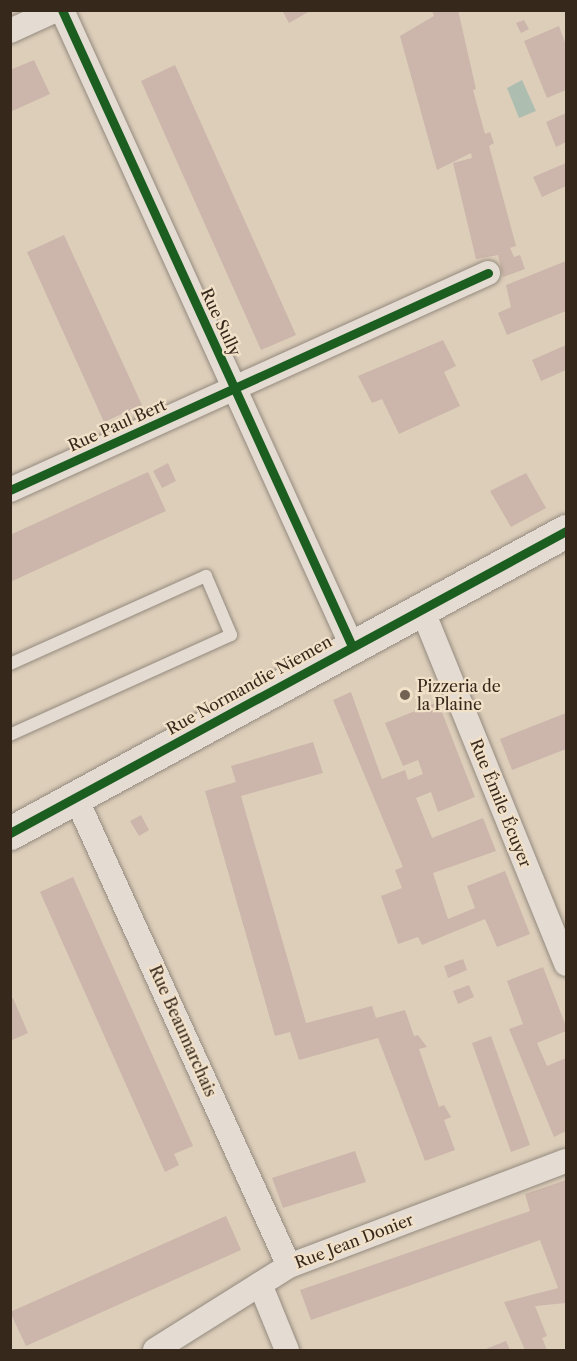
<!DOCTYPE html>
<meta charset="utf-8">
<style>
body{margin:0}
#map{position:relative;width:577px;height:1361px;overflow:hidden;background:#ddceba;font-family:"Libre Caslon Text",serif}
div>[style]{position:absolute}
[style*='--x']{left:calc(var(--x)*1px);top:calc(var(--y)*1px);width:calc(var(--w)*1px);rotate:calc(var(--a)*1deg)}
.water>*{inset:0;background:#adbeb1}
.building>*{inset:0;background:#ccb5aa}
.roads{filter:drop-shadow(0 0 2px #948a7e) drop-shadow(0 0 2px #948a7e)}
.service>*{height:12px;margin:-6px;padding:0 6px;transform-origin:6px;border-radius:6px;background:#e4dcd2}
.minor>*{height:24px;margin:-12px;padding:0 12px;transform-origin:12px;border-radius:12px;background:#e4dcd2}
.secondary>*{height:33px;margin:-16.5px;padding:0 16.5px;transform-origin:16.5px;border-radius:16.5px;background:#e4dcd2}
.cycleway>*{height:9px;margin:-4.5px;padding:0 4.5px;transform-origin:4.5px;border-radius:4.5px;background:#1b5e20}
.dots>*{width:16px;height:16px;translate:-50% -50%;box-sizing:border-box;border:3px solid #f2e1c9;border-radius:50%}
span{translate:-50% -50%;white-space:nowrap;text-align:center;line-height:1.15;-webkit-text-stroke:4.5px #f2e1c9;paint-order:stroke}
.street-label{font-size:16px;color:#37281c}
.poi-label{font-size:16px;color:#37281c}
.left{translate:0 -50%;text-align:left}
.frame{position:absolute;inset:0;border:12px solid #37281c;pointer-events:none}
</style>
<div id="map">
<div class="water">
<div style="clip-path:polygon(522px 80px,536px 111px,519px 118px,507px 88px)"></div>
</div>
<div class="building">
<div style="clip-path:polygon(282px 10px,312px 10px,289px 23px)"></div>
<div style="clip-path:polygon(432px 10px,458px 10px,476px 89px,473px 90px,485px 134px,490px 132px,494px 143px,489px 146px,516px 246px,510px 248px,514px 257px,520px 255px,525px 269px,503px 277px,498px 255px,476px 259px,453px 163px,472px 158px,471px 153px,437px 170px,400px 36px,434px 16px)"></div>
<div style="clip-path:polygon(524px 20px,529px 29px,521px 33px,516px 23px)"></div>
<div style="clip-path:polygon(559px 26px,566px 45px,566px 90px,547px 98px,524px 41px)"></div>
<div style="clip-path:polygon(34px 60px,50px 94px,10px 112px,10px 70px)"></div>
<div style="clip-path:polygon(175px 65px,296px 335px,261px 350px,141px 81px)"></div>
<div style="clip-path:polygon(566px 113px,566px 142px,556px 147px,546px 122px)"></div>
<div style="clip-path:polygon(566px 163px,566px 186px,542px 197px,533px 177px)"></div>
<div style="clip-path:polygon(64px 235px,142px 405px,104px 422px,27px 252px)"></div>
<div style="clip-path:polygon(566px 261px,566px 311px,507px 335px,498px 313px,511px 307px,506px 285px)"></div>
<div style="clip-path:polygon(443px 340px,456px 366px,444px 372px,460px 406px,399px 434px,382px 399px,372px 403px,358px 376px)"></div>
<div style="clip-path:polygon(566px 345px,566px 370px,541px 381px,532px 360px)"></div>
<div style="clip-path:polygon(168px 463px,176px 481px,162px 488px,153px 471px)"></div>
<div style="clip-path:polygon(148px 472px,166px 511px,10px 582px,10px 535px)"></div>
<div style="clip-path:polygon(526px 473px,546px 508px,511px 527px,490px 491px)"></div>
<div style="clip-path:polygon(351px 692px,382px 779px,405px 770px,408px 780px,423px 774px,418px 760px,403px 766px,385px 723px,438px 702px,475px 797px,438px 812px,431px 792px,416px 798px,432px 838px,483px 818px,496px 851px,433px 873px,448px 919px,475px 908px,467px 886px,505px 871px,530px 934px,497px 947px,485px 919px,422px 945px,418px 937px,398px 944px,381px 896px,402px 888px,395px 870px,403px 867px,333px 700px)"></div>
<div style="clip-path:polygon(566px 713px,566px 749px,512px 770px,500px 739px)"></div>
<div style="clip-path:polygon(313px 742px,323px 773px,241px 796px,306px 1023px,372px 1006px,376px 1018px,405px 1010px,414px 1036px,418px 1035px,427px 1047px,419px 1049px,439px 1107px,444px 1105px,451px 1117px,444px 1120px,455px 1150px,425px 1161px,378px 1038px,299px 1060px,290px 1032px,275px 1036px,205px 791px,236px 782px,231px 766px)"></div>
<div style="clip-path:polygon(141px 815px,149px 830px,139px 836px,130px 821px)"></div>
<div style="clip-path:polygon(73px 877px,193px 1146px,174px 1154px,179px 1165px,165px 1172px,40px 892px)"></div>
<div style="clip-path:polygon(463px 959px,467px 970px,448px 978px,444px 966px)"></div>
<div style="clip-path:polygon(543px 967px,566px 1026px,566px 1031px,537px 1043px,547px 1066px,566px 1058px,566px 1131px,554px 1137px,509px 1029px,523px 1024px,507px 981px)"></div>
<div style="clip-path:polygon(469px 985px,474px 997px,458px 1004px,453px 991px)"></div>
<div style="clip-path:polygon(13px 998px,28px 1033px,10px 1041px,10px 999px)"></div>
<div style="clip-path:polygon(491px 1036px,530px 1145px,511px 1152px,472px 1043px)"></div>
<div style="clip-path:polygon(355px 1151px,366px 1182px,283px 1208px,272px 1178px)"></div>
<div style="clip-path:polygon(566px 1180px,566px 1303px,535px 1306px,547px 1336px,542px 1338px,547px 1350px,525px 1350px,504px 1302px,558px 1288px,540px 1240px,311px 1320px,300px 1290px,530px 1211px,525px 1194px)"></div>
<div style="clip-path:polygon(226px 1216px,241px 1250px,26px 1346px,10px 1312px)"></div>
<div style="clip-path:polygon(506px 1341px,510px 1350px,483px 1350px)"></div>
</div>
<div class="roads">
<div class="service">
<div style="--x:10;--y:664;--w:215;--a:-24.2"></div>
<div style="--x:206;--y:576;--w:64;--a:67"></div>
<div style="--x:231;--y:635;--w:243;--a:155.7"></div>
</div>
<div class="minor">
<div style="--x:62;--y:10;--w:699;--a:65.49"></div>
<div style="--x:10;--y:31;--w:51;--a:-24.5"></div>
<div style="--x:10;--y:490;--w:525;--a:-24.42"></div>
<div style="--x:422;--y:609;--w:383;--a:67.9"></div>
<div style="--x:75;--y:796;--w:516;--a:65.52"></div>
<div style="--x:260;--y:1284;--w:71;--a:67.8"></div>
<div style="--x:155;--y:1350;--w:158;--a:-32.1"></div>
<div style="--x:289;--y:1266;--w:296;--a:-20.8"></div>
</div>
<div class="secondary">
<div style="--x:10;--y:833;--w:633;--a:-28.51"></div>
</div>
</div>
<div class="cycleway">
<div style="--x:62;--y:10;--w:699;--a:65.49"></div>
<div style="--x:10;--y:490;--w:525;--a:-24.42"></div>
<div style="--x:10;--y:833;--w:633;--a:-28.51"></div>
</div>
<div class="dots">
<div style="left:405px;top:695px;background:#716253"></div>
</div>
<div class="street-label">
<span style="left:221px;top:322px;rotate:65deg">Rue Sully</span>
<span style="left:117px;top:425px;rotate:-24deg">Rue Paul Bert</span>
<span style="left:249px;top:685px;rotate:-29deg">Rue Normandie Niemen</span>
<span style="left:501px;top:803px;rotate:68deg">Rue Émile Écuyer</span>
<span style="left:183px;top:1031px;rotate:66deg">Rue Beaumarchais</span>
<span style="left:354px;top:1241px;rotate:-21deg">Rue Jean Donier</span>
</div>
<div class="poi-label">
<span class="left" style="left:417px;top:695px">Pizzeria de<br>la Plaine</span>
</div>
<div class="frame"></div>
</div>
